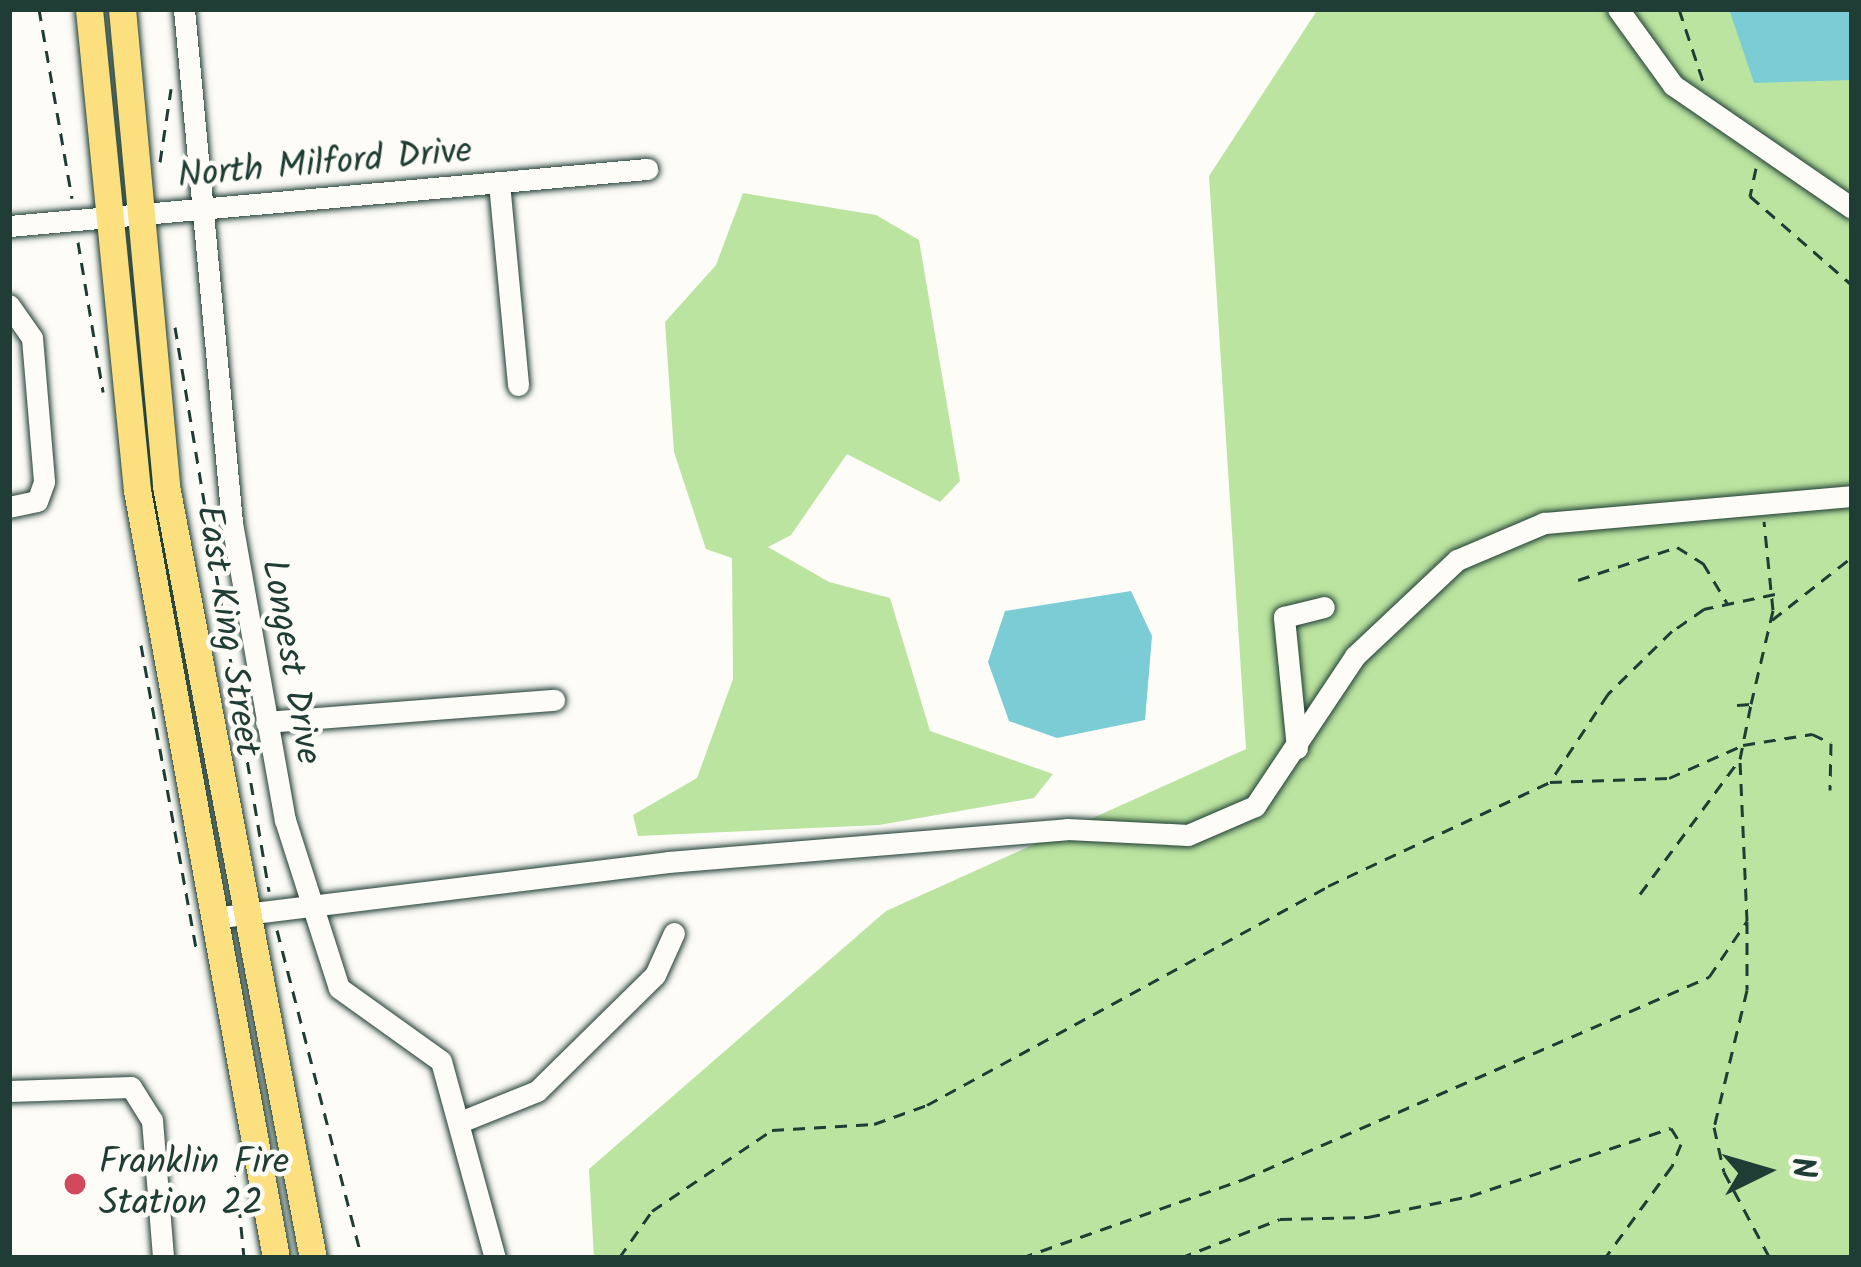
<!DOCTYPE html>
<style>
body{margin:0}
#map{position:relative;width:1861px;height:1267px;overflow:hidden;background:#fdfcf7;font-family:Kalam,sans-serif}
div>[style]{position:absolute}
[style*='--x']{left:calc(var(--x)*1px);top:calc(var(--y)*1px);width:calc(var(--w)*1px);rotate:calc(var(--a)*1deg)}
.green>*{inset:0;background:#bbe4a0}
.water>*{inset:0;background:#7bccd4}
.path>*{height:3px;margin-top:-1.5px;transform-origin:0;background:repeating-linear-gradient(90deg,#1f3d34 0 12px,transparent 0 21px)}
.roads{filter:drop-shadow(0 0 3px #1f3d34) drop-shadow(0 0 3px #1f3d34)}
.minor>*{height:21px;margin:-10.5px;padding:0 10.5px;transform-origin:10.5px;border-radius:10.5px;background:#fdfcf7}
.major>*{height:27px;margin:-13.5px;padding:0 13.5px;transform-origin:13.5px;border-radius:13.5px;background:#fce080}
.dots>*{width:33px;height:33px;translate:-50% -50%;box-sizing:border-box;border:6px solid #fdfcf7;border-radius:50%}
span{translate:-50% -50%;white-space:nowrap;text-align:center;line-height:1.15;-webkit-text-stroke:9px #fdfcf7;paint-order:stroke}
.street-label{font-size:36px;color:#1f3d34}
.poi-label{font-size:36px;color:#1f3d34}
.left{translate:0 -50%;text-align:left}
.frame{position:absolute;inset:0;border:12px solid #1f3d34;pointer-events:none}
.north{position:absolute;left:1705px;top:1111px;width:120px;height:120px;-webkit-text-stroke:9px #fdfcf7;paint-order:stroke;rotate:85deg;font-size:33px;font-weight:700;line-height:48px;text-align:center;color:#1f3d34}
.north::after{content:'';display:block;margin:auto;width:42px;height:54px;background:#1f3d34;clip-path:polygon(50% 0,100% 100%,50% 72%,0 100%)}
</style>
<div id="map">
<div class="green">
<div style="clip-path:polygon(1318px 9px,1852px 9px,1852px 1258px,594px 1258px,589px 1169px,886px 911px,1246px 749px,1209px 176px)"></div>
<div style="clip-path:polygon(743px 193px,876px 215px,919px 240px,960px 481px,940px 502px,847px 454px,791px 535px,768px 547px,829px 582px,890px 598px,930px 731px,1053px 774px,1034px 798px,879px 825px,638px 836px,633px 815px,697px 778px,733px 679px,732px 558px,706px 549px,674px 452px,665px 322px,716px 265px)"></div>
</div>
<div class="water">
<div style="clip-path:polygon(1729px 9px,1852px 9px,1852px 80px,1754px 83px)"></div>
<div style="clip-path:polygon(1131px 591px,1152px 636px,1145px 720px,1057px 738px,1009px 721px,988px 662px,1005px 611px)"></div>
</div>
<div class="path">
<div style="--x:39;--y:9;--w:192;--a:80.1"></div>
<div style="--x:1679;--y:9;--w:76;--a:71.6"></div>
<div style="--x:160;--y:162;--w:74;--a:-81.4"></div>
<div style="--x:1756;--y:168;--w:29;--a:102"></div>
<div style="--x:1750;--y:196;--w:135;--a:41.1"></div>
<div style="--x:78;--y:242;--w:152;--a:80.5"></div>
<div style="--x:175;--y:327;--w:572;--a:80.54"></div>
<div style="--x:1578;--y:580;--w:104;--a:-18.4"></div>
<div style="--x:1677;--y:547;--w:31;--a:32"></div>
<div style="--x:1703;--y:563;--w:47;--a:59"></div>
<div style="--x:1775;--y:594;--w:73;--a:168.1"></div>
<div style="--x:1704;--y:609;--w:39;--a:145"></div>
<div style="--x:1672;--y:631;--w:90;--a:135.5"></div>
<div style="--x:1608;--y:694;--w:105;--a:123.4"></div>
<div style="--x:1550;--y:782;--w:119;--a:-1.9"></div>
<div style="--x:1669;--y:778;--w:81;--a:-24"></div>
<div style="--x:1743;--y:745;--w:70;--a:-9.1"></div>
<div style="--x:1812;--y:734;--w:21;--a:25"></div>
<div style="--x:1831;--y:743;--w:47;--a:91.2"></div>
<div style="--x:1772;--y:620;--w:102;--a:-38.2"></div>
<div style="--x:141;--y:645;--w:314;--a:79.7"></div>
<div style="--x:1737;--y:705;--w:14;--a:-4"></div>
<div style="--x:1751;--y:704;--w:97;--a:-76.8"></div>
<div style="--x:1773;--y:610;--w:89;--a:-95.8"></div>
<div style="--x:1640;--y:894;--w:168;--a:-53.5"></div>
<div style="--x:1740;--y:759;--w:56;--a:-78.7"></div>
<div style="--x:1747;--y:922;--w:68;--a:90"></div>
<div style="--x:1747;--y:990;--w:141;--a:103.5"></div>
<div style="--x:1714;--y:1127;--w:46;--a:77.5"></div>
<div style="--x:1724;--y:1172;--w:98;--a:61.9"></div>
<div style="--x:277;--y:930;--w:339;--a:75.5"></div>
<div style="--x:235;--y:1164;--w:94;--a:84.5"></div>
<div style="--x:619;--y:1258;--w:57;--a:-54.9"></div>
<div style="--x:652;--y:1211;--w:145;--a:-34"></div>
<div style="--x:772;--y:1130;--w:102;--a:-3.4"></div>
<div style="--x:874;--y:1124;--w:56;--a:-19.7"></div>
<div style="--x:927;--y:1105;--w:457;--a:-28.6"></div>
<div style="--x:1328;--y:886;--w:245;--a:-25.1"></div>
<div style="--x:1021;--y:1258;--w:237;--a:-19.5"></div>
<div style="--x:1244;--y:1179;--w:507;--a:-23.48"></div>
<div style="--x:1709;--y:977;--w:68;--a:-55.8"></div>
<div style="--x:1747;--y:921;--w:162;--a:-92.5"></div>
<div style="--x:1180;--y:1258;--w:107;--a:-21.3"></div>
<div style="--x:1280;--y:1219;--w:88;--a:-1.3"></div>
<div style="--x:1368;--y:1217;--w:104;--a:-11.6"></div>
<div style="--x:1470;--y:1196;--w:212;--a:-18.7"></div>
<div style="--x:1671;--y:1128;--w:19;--a:58"></div>
<div style="--x:1681;--y:1144;--w:24;--a:112"></div>
<div style="--x:1672;--y:1166;--w:114;--a:126.1"></div>
</div>
<div class="roads">
<div class="minor">
<div style="--x:184;--y:9;--w:516;--a:84.66"></div>
<div style="--x:232;--y:523;--w:302;--a:79.9"></div>
<div style="--x:285;--y:820;--w:176;--a:72.2"></div>
<div style="--x:339;--y:988;--w:125;--a:35.6"></div>
<div style="--x:441;--y:1061;--w:204;--a:74.7"></div>
<div style="--x:1618;--y:9;--w:94;--a:54.1"></div>
<div style="--x:1673;--y:85;--w:217;--a:34.5"></div>
<div style="--x:499;--y:183;--w:203;--a:84.6"></div>
<div style="--x:9;--y:226;--w:641;--a:-5.11"></div>
<div style="--x:9;--y:305;--w:40;--a:55.1"></div>
<div style="--x:32;--y:338;--w:144;--a:85.2"></div>
<div style="--x:44;--y:482;--w:20;--a:110"></div>
<div style="--x:37;--y:501;--w:29;--a:168"></div>
<div style="--x:266;--y:722;--w:289;--a:-4.4"></div>
<div style="--x:1297;--y:748;--w:132;--a:-95.7"></div>
<div style="--x:1284;--y:617;--w:41;--a:-14"></div>
<div style="--x:213;--y:918;--w:458;--a:-7"></div>
<div style="--x:668;--y:862;--w:400;--a:-4.7"></div>
<div style="--x:1067;--y:829;--w:121;--a:2.8"></div>
<div style="--x:1188;--y:835;--w:73;--a:-23.4"></div>
<div style="--x:1255;--y:806;--w:180;--a:-56.3"></div>
<div style="--x:1355;--y:656;--w:140;--a:-43.3"></div>
<div style="--x:1457;--y:560;--w:95;--a:-23"></div>
<div style="--x:1544;--y:523;--w:309;--a:-5"></div>
<div style="--x:9;--y:1091;--w:122;--a:-1.9"></div>
<div style="--x:131;--y:1087;--w:39;--a:58"></div>
<div style="--x:152;--y:1120;--w:138;--a:85.4"></div>
<div style="--x:460;--y:1122;--w:83;--a:-21.9"></div>
<div style="--x:537;--y:1091;--w:165;--a:-44.5"></div>
<div style="--x:655;--y:975;--w:46;--a:-65.7"></div>
</div>
<div class="major">
<div style="--x:89;--y:9;--w:483;--a:84.3"></div>
<div style="--x:137;--y:490;--w:780;--a:79.74"></div>
<div style="--x:122;--y:9;--w:479;--a:84.7"></div>
<div style="--x:166;--y:486;--w:786;--a:79.22"></div>
</div>
</div>
<div class="dots">
<div style="left:75px;top:1184px;background:#d1495b"></div>
</div>
<div class="street-label">
<span style="left:325px;top:165px;rotate:-5deg">North Milford Drive</span>
<span style="left:227px;top:631px;rotate:81deg">East King Street</span>
<span style="left:290px;top:662px;rotate:80deg">Longest Drive</span>
</div>
<div class="poi-label">
<span class="left" style="left:99px;top:1184px">Franklin Fire<br>Station 22</span>
</div>
<div class="frame"></div>
<div class="north">N</div>
</div>
